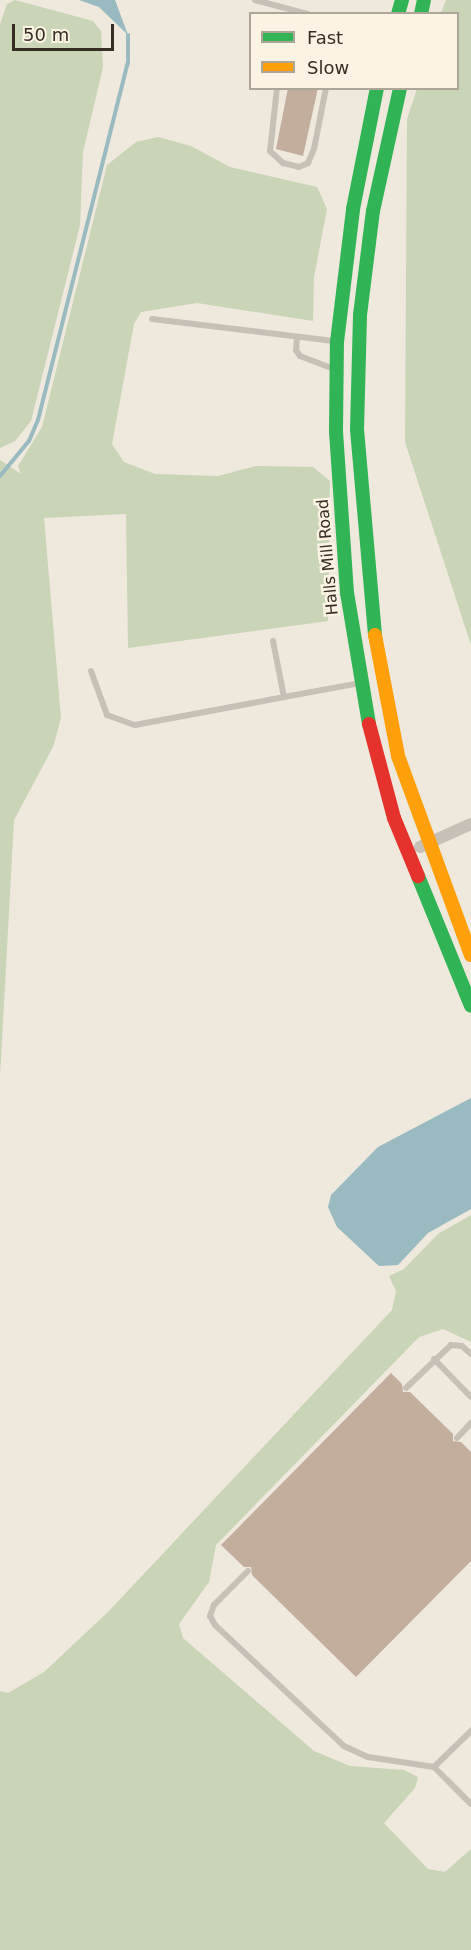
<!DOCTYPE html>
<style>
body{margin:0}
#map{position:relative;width:471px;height:1950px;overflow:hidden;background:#eee8dd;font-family:"DejaVu Sans",sans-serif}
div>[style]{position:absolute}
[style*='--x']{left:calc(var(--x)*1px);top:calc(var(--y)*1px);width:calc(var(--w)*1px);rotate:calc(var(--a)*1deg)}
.green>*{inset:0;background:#cad4b6}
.water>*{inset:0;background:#98bac0}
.stream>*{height:4px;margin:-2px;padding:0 2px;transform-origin:2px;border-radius:2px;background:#98bac0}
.building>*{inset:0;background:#c3ae9d}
.lane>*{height:6px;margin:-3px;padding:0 3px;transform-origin:3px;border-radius:3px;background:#c6c0b7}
.street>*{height:12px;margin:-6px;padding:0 6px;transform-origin:6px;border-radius:6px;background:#c6c0b7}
.fast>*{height:14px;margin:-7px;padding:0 7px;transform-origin:7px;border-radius:7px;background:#30b455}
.slow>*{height:14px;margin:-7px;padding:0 7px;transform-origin:7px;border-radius:7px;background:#ff9f0a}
.jam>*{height:14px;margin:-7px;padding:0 7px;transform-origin:7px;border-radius:7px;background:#e5322d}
span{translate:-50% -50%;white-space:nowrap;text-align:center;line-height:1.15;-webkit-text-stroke:5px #fbf4e4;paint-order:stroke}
.street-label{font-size:16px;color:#362e25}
.legend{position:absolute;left:249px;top:12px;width:210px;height:78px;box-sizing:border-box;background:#fbf4e4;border:2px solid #aca598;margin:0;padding:8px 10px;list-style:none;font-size:18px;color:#362e25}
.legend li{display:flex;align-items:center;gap:12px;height:30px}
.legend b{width:30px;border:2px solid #aca598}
.scale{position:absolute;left:12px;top:24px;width:102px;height:27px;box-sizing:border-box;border:3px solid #362e25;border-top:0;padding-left:8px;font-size:18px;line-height:21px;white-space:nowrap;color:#362e25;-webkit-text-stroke:4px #fbf4e4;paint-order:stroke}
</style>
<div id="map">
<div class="green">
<div style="clip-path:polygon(15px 0,93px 21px,101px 31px,103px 67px,83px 152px,80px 225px,31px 421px,15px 441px,0 448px,0 24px,7px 4px)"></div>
<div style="clip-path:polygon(446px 0,471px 0,471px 645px,405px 442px,407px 119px,417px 89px,458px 88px,458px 14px,441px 13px)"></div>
<div style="clip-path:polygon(158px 137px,191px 146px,230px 167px,317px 187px,327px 209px,314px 277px,313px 321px,197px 303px,141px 312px,134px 324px,112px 444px,124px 462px,155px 474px,218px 476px,256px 466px,313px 467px,330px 481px,328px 621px,128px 648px,126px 514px,44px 518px,61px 718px,53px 747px,14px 820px,0 1077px,0 460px,21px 474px,18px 466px,42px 427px,107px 165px,136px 142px)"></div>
<div style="clip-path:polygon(471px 1215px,471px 1342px,443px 1329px,419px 1337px,216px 1545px,209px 1582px,179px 1624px,183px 1638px,314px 1751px,350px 1766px,404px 1770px,418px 1777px,415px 1788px,384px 1823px,428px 1869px,445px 1872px,471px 1849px,471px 1950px,0 1950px,0 1691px,8px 1693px,44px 1672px,108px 1612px,392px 1310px,396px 1291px,389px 1276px,404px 1269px,438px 1234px)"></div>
</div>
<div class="water">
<div style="clip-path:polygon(79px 0,115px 0,128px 35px,99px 7px)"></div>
<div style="clip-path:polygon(471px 1098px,471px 1209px,428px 1233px,398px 1265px,379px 1266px,337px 1227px,328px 1207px,331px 1195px,378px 1147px)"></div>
</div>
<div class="stream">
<div style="--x:0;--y:476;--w:45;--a:-50.4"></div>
<div style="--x:29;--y:441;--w:23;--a:-67"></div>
<div style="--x:38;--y:420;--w:368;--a:-75.9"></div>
<div style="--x:128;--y:63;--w:28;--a:-90"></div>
</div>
<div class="building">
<div style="clip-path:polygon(288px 88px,318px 88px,303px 156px,276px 149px)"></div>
<div style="clip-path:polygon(391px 1373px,402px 1384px,403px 1392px,410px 1392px,453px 1434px,453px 1441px,461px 1442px,471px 1452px,471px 1561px,356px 1677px,252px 1575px,251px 1567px,244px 1567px,221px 1545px)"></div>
</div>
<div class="lane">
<div style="--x:255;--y:0;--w:55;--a:14.8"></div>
<div style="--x:277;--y:88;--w:63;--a:96.3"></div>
<div style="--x:270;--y:151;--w:18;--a:43"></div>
<div style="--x:283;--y:163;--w:16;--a:14"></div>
<div style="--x:299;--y:167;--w:10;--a:-24"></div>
<div style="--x:308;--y:163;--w:15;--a:-67"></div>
<div style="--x:314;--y:149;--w:62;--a:-78.9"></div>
<div style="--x:152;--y:319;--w:183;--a:6.9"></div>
<div style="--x:297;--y:337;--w:13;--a:94"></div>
<div style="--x:296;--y:350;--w:7;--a:56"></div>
<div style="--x:300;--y:356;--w:39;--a:21"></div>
<div style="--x:273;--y:641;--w:57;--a:78.9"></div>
<div style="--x:284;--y:697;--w:77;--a:-10.4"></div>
<div style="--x:91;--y:671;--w:47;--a:70"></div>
<div style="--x:107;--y:715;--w:30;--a:20"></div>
<div style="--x:135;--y:725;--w:152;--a:-10.6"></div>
<div style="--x:434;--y:1359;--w:53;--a:45.8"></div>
<div style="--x:406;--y:1388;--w:62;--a:-43.7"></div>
<div style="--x:451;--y:1345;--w:11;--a:5"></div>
<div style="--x:462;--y:1346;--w:12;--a:42"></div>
<div style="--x:457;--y:1438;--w:21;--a:-47"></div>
<div style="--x:248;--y:1571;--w:48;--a:135"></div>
<div style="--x:214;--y:1605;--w:12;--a:110"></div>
<div style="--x:210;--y:1616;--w:10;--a:61"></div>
<div style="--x:215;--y:1625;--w:177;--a:43.2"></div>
<div style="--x:344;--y:1746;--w:26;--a:25"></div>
<div style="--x:368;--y:1757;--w:67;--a:8.6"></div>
<div style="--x:434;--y:1767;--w:52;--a:45"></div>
<div style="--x:434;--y:1767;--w:52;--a:-44.2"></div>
</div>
<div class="street">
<div style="--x:420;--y:847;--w:56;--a:-24.3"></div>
</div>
<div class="fast">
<div style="--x:398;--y:14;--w:15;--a:-74"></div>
<div style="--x:421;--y:14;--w:14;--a:-78"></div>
<div style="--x:375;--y:635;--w:206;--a:-95"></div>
<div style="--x:357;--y:430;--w:115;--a:-88.5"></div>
<div style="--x:360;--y:315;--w:105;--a:-82.9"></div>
<div style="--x:373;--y:211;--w:126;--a:-77.6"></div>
<div style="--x:369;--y:724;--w:133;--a:-99.5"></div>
<div style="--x:347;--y:593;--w:162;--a:-93.9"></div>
<div style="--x:336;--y:431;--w:89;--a:-89.4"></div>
<div style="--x:337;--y:342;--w:134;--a:-83.1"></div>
<div style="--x:353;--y:209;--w:123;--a:-78.8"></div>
<div style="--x:418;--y:876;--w:140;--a:67.8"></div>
</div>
<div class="slow">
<div style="--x:375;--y:635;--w:123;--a:79.2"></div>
<div style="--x:398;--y:756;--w:212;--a:69.9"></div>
</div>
<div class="jam">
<div style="--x:369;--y:724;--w:97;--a:75.1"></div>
<div style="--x:394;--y:818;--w:63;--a:67.5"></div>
</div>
<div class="street-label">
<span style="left:328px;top:557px;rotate:-95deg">Halls Mill Road</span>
</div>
<ul class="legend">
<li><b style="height:8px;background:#30b455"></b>Fast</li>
<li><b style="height:8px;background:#ff9f0a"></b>Slow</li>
</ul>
<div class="scale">50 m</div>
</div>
